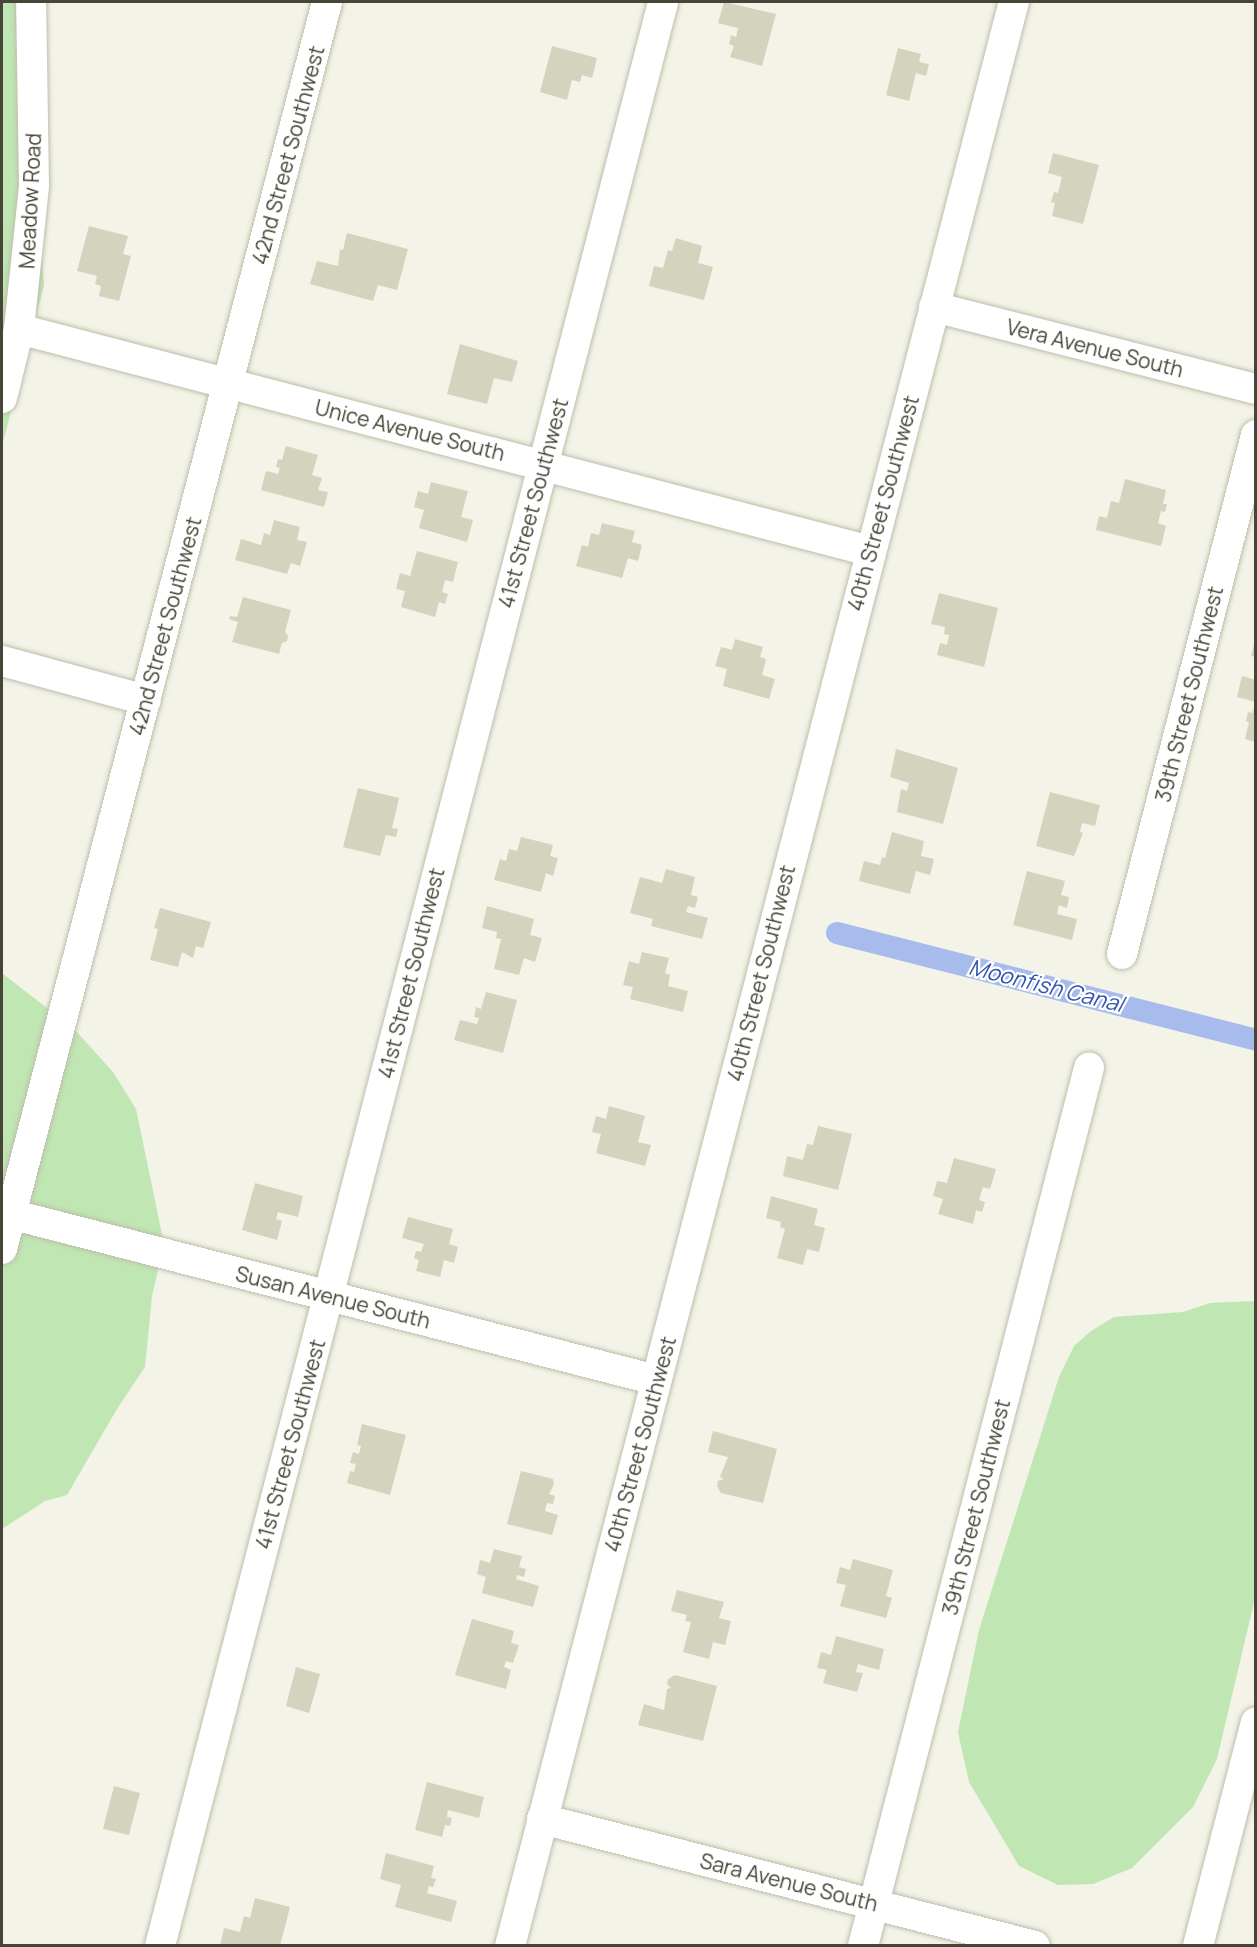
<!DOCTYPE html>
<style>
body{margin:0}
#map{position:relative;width:1257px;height:1947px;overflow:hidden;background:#f3f3e8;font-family:Manrope,sans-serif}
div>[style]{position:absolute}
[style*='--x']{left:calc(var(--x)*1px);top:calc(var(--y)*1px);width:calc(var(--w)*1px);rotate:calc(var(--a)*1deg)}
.green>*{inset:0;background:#bfe6b3}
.canal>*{height:22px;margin:-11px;padding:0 11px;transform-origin:11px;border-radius:11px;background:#a7bbed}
.building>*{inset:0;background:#d4d3be}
.roads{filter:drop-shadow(0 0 2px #bebeab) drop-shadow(0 0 2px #bebeab)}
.minor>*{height:30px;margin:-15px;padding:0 15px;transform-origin:15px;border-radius:15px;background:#fff}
span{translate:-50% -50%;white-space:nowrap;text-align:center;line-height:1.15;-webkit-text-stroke:4.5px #fff;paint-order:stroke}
.street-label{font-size:21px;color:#464537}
.water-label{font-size:22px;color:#3455ae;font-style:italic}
.frame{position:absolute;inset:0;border:3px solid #464537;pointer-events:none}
</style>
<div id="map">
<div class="green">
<div style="clip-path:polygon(2px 2px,31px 2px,31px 86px,44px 285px,2px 446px)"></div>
<div style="clip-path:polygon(2px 973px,75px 1030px,113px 1072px,136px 1109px,164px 1244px,152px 1296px,145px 1367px,117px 1409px,67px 1495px,45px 1501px,2px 1529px)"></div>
<div style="clip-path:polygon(1255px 1301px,1255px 1598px,1217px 1759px,1193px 1807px,1132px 1868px,1093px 1884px,1058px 1885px,1019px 1866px,969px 1782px,958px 1732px,979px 1630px,1059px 1377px,1074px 1346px,1091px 1331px,1114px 1317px,1183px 1312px,1210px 1303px)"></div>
</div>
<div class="canal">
<div style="--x:837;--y:933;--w:432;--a:14.3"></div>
</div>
<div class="building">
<div style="clip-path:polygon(724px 2px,776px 14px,762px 66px,730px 57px,734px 46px,729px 44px,731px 35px,736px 37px,738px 28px,718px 23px)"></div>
<div style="clip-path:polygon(552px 46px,597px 58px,592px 78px,582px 75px,580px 82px,572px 80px,567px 100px,540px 92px)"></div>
<div style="clip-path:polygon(898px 48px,921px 54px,919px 62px,929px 64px,926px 76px,916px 73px,909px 101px,886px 95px)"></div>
<div style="clip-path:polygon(1053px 153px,1099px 165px,1083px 224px,1052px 216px,1055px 203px,1051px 202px,1054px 192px,1058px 193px,1062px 177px,1048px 173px)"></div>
<div style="clip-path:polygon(89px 226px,128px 236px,123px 254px,131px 256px,119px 301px,99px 296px,101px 286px,95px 284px,97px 276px,77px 271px)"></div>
<div style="clip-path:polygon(347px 233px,408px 249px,397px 290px,378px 285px,373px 301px,310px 284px,317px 261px,338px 266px,340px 249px,343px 250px)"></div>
<div style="clip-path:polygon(676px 238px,702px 246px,698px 263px,713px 267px,704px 300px,649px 286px,654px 266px,663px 268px,668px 250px,672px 251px)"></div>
<div style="clip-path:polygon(460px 344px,518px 361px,512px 382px,494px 378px,487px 404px,447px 394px)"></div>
<div style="clip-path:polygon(286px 446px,318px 455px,312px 475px,322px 478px,318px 490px,328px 492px,324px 507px,261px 490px,266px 471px,278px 474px,280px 468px,276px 467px,278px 459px,282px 460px)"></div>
<div style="clip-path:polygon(1125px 479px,1166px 490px,1163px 504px,1167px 504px,1165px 512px,1161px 511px,1158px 523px,1166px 526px,1161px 546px,1096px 530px,1099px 516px,1107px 518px,1111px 501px,1119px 503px)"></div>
<div style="clip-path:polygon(431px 482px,468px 491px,461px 517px,473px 520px,467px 542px,419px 528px,424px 510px,414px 507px,418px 491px,428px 494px)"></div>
<div style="clip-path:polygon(274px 520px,300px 527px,297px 540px,307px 542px,300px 566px,291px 563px,287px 574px,235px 560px,241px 539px,261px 545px,264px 533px,270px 535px)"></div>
<div style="clip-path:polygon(602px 523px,635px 531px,632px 542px,642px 545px,638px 561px,628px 558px,622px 578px,576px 566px,582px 545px,588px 547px,591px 533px,599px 535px)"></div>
<div style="clip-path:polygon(417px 551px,458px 562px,453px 582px,445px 580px,442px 592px,448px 594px,445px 604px,439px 602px,435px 617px,401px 607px,405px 591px,396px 589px,400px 573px,410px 576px)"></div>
<div style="clip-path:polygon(939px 593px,998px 608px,984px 667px,937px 655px,940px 643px,947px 645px,949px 635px,944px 634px,945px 627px,931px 624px)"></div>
<div style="clip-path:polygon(243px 597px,291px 610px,285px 632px,288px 636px,287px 641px,282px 643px,279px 654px,232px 642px,238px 622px,229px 619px,230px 616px,237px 617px)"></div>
<div style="clip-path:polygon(735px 639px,763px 647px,760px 657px,766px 659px,762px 675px,775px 679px,769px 699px,723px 686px,727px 669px,715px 666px,721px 647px,732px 650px)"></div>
<div style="clip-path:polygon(1255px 640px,1256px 640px,1256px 657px,1251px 656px)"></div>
<div style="clip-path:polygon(1242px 676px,1256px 680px,1256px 702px,1237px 697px)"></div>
<div style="clip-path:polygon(1256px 703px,1256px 742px,1245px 739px,1249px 722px,1246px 721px,1248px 712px,1252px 713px)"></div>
<div style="clip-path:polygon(896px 749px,958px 768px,943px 824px,897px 812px,901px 789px,907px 791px,909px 783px,890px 777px)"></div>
<div style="clip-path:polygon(358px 788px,399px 798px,392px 828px,398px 829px,396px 837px,386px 835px,380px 856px,343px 847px)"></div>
<div style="clip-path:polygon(1050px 792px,1100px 805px,1095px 826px,1082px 823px,1080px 832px,1083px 833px,1074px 856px,1036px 846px)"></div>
<div style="clip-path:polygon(892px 832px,924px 841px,921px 856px,934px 859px,930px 875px,916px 871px,910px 894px,859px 881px,864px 861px,880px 865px,882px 857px,885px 858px)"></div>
<div style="clip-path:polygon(521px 837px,553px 845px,550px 856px,558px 858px,553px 876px,546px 873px,541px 892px,494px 880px,500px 859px,506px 861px,509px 849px,517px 851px)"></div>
<div style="clip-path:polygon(666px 869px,695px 877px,691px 895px,698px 897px,695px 908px,688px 906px,686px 912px,708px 918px,702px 939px,651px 926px,653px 919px,630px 913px,640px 877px,662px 883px)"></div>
<div style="clip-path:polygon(1027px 871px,1065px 881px,1061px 895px,1069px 897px,1067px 908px,1059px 905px,1057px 914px,1077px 919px,1072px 940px,1013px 925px)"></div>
<div style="clip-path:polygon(487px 906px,534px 919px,530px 935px,542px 938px,535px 962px,524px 958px,519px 975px,494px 969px,501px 939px,496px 938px,497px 932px,482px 928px)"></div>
<div style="clip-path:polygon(160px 908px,211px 922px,203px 948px,196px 946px,193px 958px,182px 952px,178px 967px,150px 960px,158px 929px,154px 928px)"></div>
<div style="clip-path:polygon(642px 952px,669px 958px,665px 973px,670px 975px,668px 986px,688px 991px,683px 1012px,630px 999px,633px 987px,623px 985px,629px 961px,639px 964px)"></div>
<div style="clip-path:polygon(486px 992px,517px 1000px,503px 1053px,454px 1040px,460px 1020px,477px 1024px,479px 1018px,474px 1017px,476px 1007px,481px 1009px)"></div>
<div style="clip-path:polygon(609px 1106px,645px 1116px,638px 1142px,651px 1145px,645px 1166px,596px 1153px,601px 1134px,592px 1132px,596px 1116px,606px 1119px)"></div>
<div style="clip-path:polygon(818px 1126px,852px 1134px,838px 1190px,783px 1176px,787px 1156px,803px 1160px,807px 1144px,813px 1145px)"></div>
<div style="clip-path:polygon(954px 1158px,996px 1169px,990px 1189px,983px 1187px,979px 1200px,985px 1202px,982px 1212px,976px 1210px,973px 1224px,938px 1214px,943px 1199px,933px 1196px,937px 1181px,947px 1183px)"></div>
<div style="clip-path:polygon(255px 1183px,303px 1196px,298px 1217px,278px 1212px,276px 1219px,282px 1221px,277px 1240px,242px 1230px)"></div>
<div style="clip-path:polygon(771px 1196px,818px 1209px,814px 1225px,825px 1228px,819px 1252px,807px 1249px,803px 1265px,777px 1258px,785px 1229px,780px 1227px,781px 1222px,766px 1218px)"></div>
<div style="clip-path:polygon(408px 1217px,453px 1229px,449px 1244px,458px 1247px,454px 1263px,444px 1260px,440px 1277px,416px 1271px,419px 1260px,414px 1258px,416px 1251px,421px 1252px,424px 1244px,402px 1238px)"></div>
<div style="clip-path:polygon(362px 1424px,406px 1435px,390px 1495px,347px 1483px,350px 1471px,354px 1472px,356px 1464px,350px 1463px,353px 1452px,359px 1454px,361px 1446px,357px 1445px)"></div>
<div style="clip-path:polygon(713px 1431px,777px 1449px,763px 1503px,721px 1493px,717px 1486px,718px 1481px,724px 1479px,720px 1477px,728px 1457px,708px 1452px)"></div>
<div style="clip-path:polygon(521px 1471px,553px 1479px,554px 1484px,549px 1494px,555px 1496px,553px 1504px,547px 1503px,545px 1511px,558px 1515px,552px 1535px,507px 1524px)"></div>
<div style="clip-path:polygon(494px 1549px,522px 1556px,519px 1567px,526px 1569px,524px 1577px,517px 1575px,516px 1579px,539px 1586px,533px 1607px,482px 1593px,486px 1577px,477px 1574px,480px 1560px,490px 1563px)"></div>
<div style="clip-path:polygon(853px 1559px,893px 1570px,886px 1596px,892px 1598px,886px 1618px,840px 1606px,846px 1585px,836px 1583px,840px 1567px,850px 1570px)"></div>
<div style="clip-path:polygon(677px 1590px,724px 1602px,719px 1618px,731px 1621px,725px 1645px,713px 1642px,709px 1659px,683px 1652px,691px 1622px,685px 1621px,687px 1615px,671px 1611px)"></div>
<div style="clip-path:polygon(472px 1619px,514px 1631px,511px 1643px,519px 1645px,513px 1663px,506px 1661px,504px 1667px,511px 1670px,506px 1689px,455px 1675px)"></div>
<div style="clip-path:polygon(836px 1636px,884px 1649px,879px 1670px,858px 1664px,856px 1672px,863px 1673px,857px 1692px,823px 1683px,827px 1670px,817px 1668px,821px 1652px,831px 1655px)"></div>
<div style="clip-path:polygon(296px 1667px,320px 1674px,309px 1713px,286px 1706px)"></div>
<div style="clip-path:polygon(675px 1675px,717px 1686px,703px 1741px,638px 1725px,644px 1704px,664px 1710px,667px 1689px,671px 1688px,667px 1684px,668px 1679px)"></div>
<div style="clip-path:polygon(427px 1782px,484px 1797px,479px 1818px,448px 1810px,447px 1817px,452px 1818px,450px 1826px,445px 1825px,442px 1837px,415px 1830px)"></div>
<div style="clip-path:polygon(114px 1786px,140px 1793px,129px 1835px,103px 1829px)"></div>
<div style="clip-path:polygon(386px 1853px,434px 1866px,431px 1878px,436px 1879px,433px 1887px,429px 1886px,427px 1893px,457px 1901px,451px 1922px,395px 1907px,401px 1885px,380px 1879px)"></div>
<div style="clip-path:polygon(255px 1898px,290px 1907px,280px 1946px,220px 1946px,224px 1928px,240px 1932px,244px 1916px,250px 1918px)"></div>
</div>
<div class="roads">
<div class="minor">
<div style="--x:934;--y:307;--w:332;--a:14.3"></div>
<div style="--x:19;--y:329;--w:879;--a:14.62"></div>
<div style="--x:2;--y:398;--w:71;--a:-76.2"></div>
<div style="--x:19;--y:329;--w:144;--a:-84"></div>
<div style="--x:34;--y:186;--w:184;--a:-90.9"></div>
<div style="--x:2;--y:661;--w:149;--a:15.2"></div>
<div style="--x:1122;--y:954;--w:536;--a:-75.52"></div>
<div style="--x:10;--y:1214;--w:667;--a:14.41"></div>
<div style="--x:2;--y:1249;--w:1289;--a:-75.39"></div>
<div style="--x:542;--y:1819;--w:509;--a:14.45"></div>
<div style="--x:160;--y:1946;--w:2008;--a:-75.49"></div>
<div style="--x:510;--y:1946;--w:2008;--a:-75.47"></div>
<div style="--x:863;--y:1946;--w:907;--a:-75.57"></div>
<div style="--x:1198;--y:1946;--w:231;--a:-75.5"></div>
</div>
</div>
<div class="street-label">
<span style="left:288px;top:155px;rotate:-75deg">42nd Street Southwest</span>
<span style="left:30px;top:201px;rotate:-87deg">Meadow Road</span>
<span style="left:1095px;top:348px;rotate:14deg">Vera Avenue South</span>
<span style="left:410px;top:430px;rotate:14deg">Unice Avenue South</span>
<span style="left:533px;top:503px;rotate:-75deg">41st Street Southwest</span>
<span style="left:883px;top:503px;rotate:-75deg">40th Street Southwest</span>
<span style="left:165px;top:626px;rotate:-75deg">42nd Street Southwest</span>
<span style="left:1189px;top:694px;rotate:-76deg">39th Street Southwest</span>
<span style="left:411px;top:973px;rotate:-76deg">41st Street Southwest</span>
<span style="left:761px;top:973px;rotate:-76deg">40th Street Southwest</span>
<span style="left:333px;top:1297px;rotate:14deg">Susan Avenue South</span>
<span style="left:290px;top:1444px;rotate:-75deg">41st Street Southwest</span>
<span style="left:640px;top:1444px;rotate:-75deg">40th Street Southwest</span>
<span style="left:976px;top:1507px;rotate:-76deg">39th Street Southwest</span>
<span style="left:789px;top:1882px;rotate:14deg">Sara Avenue South</span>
</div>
<div class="water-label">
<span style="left:1046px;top:986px;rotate:14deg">Moonfish Canal</span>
</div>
<div class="frame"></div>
</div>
